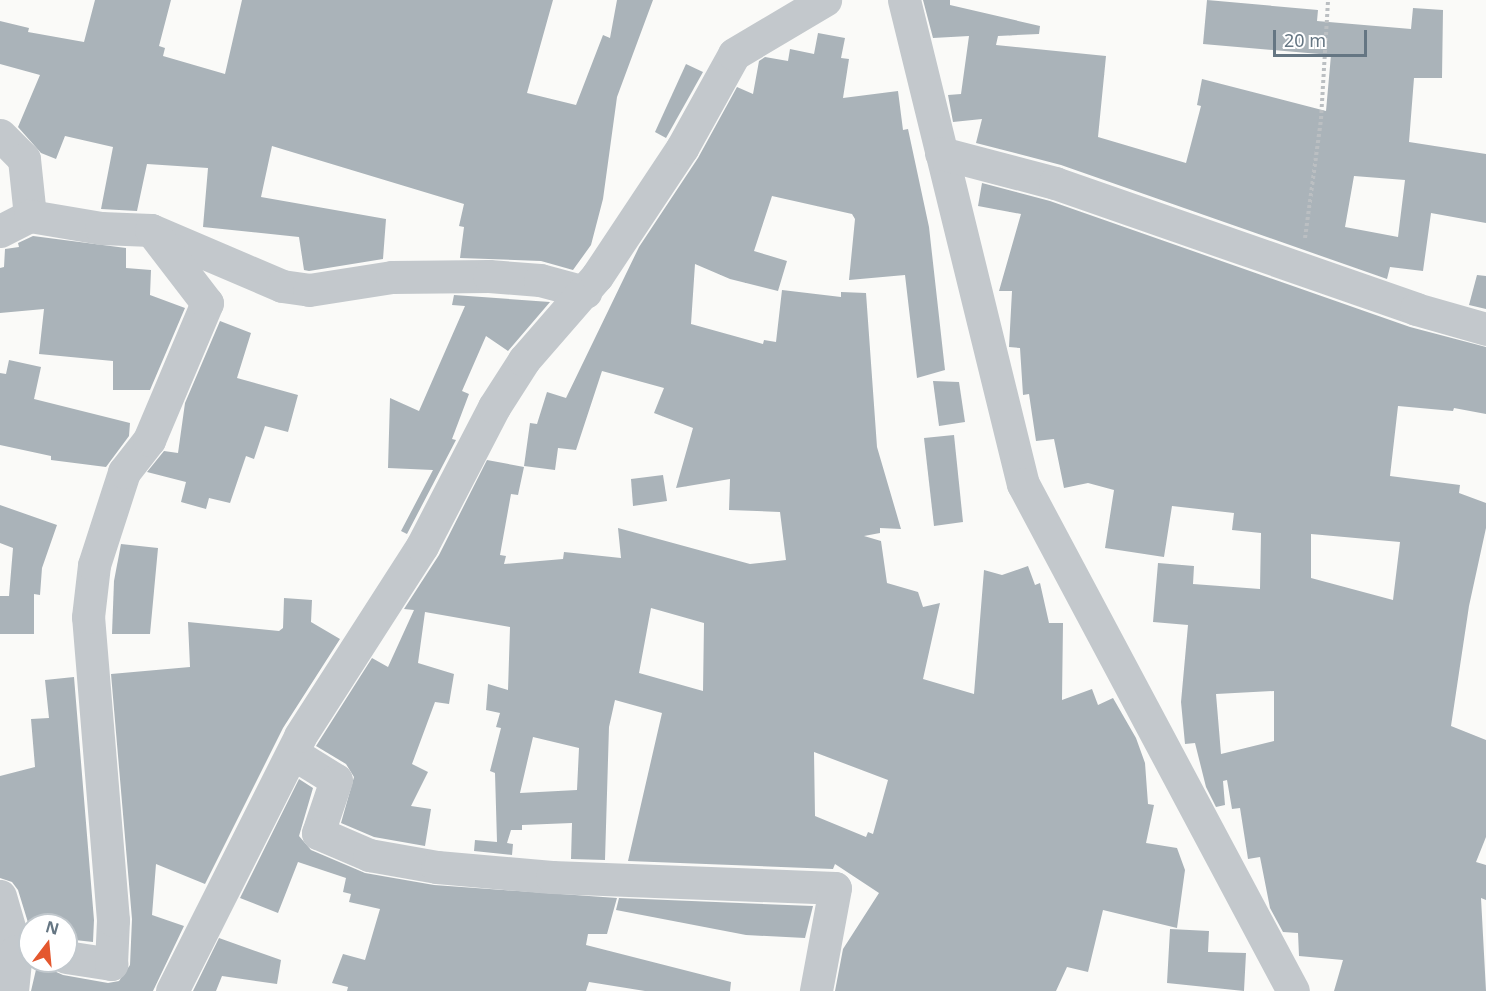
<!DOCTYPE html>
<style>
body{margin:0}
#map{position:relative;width:1486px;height:991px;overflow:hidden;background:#fafaf8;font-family:"Noto Sans",sans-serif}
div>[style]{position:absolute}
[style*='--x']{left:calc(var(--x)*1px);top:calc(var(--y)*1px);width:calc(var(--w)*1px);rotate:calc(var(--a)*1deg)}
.building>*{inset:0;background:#aab3b9}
.path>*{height:4px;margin-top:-2px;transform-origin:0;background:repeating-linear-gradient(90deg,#bbbfc2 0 3px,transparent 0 6px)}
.minor>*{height:33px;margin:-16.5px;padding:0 16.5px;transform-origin:16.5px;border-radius:16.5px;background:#c3c8cc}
span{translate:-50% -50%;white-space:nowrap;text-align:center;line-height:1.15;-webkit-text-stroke:6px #fff;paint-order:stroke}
.north{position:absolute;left:18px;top:913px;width:60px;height:60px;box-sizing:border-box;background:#fff;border:2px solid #c1c8cd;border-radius:50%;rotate:16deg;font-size:16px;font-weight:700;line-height:24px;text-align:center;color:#657683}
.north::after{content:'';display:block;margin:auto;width:21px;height:27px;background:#e4572e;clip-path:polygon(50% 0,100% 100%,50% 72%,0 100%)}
.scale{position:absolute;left:1273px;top:30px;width:94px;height:27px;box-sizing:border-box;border:3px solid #657683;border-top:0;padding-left:8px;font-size:18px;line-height:21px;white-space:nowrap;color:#657683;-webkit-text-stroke:4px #fff;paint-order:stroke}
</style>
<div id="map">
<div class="building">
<div style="clip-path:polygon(95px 0,171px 0,159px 46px,165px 48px,163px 56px,225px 74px,242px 0,553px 0,527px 93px,576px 105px,603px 35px,610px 38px,617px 0,653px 0,617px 97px,603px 199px,591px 245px,573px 270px,541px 261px,460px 258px,464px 227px,459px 226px,464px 204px,272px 146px,261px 197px,386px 219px,383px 259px,309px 271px,304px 270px,299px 237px,203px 227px,208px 168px,147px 164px,137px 211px,101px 209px,113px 147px,65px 136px,56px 159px,41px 153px,18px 127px,40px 75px,0 64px,0 21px,29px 28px,28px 32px,84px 42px)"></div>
<div style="clip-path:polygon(evenodd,923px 0,950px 0,950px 5px,1040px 26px,1039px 34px,998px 36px,996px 45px,1106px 56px,1098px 137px,1186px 163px,1201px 106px,1197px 105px,1202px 79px,1326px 111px,1331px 55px,1203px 44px,1207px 0,1318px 10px,1317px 21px,1411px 29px,1413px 8px,1443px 10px,1442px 78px,1414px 78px,1409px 142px,1486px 154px,1486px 223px,1431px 213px,1423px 271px,1390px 267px,1387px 279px,1061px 165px,976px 143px,982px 119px,953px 122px,948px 95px,961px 94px,969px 36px,933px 38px,923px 0,1354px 176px,1405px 180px,1398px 237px,1345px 227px,1354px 176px)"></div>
<div style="clip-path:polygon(evenodd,818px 33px,845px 38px,841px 58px,849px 59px,843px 98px,898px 91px,903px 130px,908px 129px,929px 227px,945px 370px,917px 378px,905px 275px,849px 280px,855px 219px,852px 214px,772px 196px,754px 251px,787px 261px,778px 291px,730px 279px,695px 264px,691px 324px,763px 344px,764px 340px,776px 342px,782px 290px,841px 297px,841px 292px,866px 293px,877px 447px,901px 529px,880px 528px,880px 533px,864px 536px,881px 541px,887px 583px,918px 592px,923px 607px,940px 603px,923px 679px,974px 694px,984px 570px,1002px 575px,1028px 566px,1035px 585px,1040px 583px,1049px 623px,1063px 623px,1062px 700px,1092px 689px,1098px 705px,1113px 698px,1136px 738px,1145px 763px,1148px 804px,1154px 805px,1146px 843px,1177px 848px,1185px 870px,1177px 928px,1103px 910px,1088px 972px,1067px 967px,1056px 991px,835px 991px,843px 949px,879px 893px,835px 864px,833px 869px,628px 861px,662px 713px,615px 700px,609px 727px,605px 860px,571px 859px,572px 823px,522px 825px,522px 830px,511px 830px,507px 843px,513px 844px,512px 855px,474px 851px,475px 840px,497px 842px,495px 773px,490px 771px,501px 728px,496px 727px,500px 713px,486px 710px,488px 684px,508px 690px,510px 627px,425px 612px,418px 663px,454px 674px,449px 704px,435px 702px,412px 764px,428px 772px,411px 806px,431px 809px,425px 846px,374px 837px,341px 823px,354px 777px,346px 764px,316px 746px,372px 658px,388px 667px,414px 610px,404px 609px,439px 555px,487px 460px,524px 467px,518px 495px,511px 494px,500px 555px,506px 556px,504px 564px,563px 559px,564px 552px,621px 558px,618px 528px,750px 564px,786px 560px,780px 512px,729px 510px,730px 479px,676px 488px,693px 428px,654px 413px,664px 388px,602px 371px,576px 450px,558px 448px,555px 470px,524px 466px,530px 423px,537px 424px,547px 392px,566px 398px,639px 247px,698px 158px,737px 87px,753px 94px,759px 61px,765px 57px,788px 61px,790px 49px,814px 54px,818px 33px,651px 608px,704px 623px,703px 691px,639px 673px,651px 608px,818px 33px,533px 737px,579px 748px,577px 790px,520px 793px,533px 737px,818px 33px,814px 752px,888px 780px,873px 834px,868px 832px,866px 837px,815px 816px,814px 752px)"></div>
<div style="clip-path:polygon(686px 64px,703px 72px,666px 138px,655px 132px)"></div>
<div style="clip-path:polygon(evenodd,982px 183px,1050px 201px,1410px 327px,1486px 347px,1486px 414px,1454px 408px,1453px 411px,1398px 406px,1390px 476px,1460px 485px,1459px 493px,1486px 503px,1486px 528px,1469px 606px,1451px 726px,1486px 740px,1486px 837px,1476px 862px,1486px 865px,1486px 900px,1481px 898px,1486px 991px,1334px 991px,1343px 960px,1299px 956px,1298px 933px,1283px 932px,1270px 908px,1260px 857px,1248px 859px,1240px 808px,1232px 809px,1227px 780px,1223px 781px,1225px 805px,1216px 807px,1206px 787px,1195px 743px,1185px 744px,1181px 702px,1188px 625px,1153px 622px,1158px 563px,1194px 566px,1193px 584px,1260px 589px,1261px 533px,1232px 530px,1234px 513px,1172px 506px,1164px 557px,1105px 548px,1114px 490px,1088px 483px,1064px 488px,1054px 439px,1036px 441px,1029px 394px,1023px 395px,1020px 348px,1009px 347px,1012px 291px,999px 291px,1021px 214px,978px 206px,982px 183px,1311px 534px,1400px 542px,1393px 600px,1311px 578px,1311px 534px,982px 183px,1274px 691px,1274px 741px,1221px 754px,1216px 694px,1274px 691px)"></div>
<div style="clip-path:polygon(33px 236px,126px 248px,126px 268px,151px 270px,150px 295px,185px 308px,150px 390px,113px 390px,113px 361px,39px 354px,44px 309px,0 313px,0 268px,4px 267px,5px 249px,19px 247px,18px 243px)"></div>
<div style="clip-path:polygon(1477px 275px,1486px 276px,1486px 309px,1469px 305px)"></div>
<div style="clip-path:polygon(454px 295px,550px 302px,508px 351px,486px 336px,462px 391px,469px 394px,452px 439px,456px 440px,407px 534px,401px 531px,433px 470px,388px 468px,390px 398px,419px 411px,465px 306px,452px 305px)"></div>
<div style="clip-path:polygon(220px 321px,251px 333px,237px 378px,298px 395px,288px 432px,265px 426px,254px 459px,246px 456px,230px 503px,209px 498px,206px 509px,181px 502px,186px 482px,147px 472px,164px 451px,178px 453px,185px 403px)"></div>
<div style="clip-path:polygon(9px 360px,41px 367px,34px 399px,130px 423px,129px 436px,106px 467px,51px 460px,51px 456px,0 445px,0 373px,6px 374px)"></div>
<div style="clip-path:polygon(933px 381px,959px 382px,965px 422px,939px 426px)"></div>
<div style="clip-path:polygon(954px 435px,963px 522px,934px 526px,924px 438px)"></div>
<div style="clip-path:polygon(663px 475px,667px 501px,633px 506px,631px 479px)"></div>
<div style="clip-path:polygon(0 505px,57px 525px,42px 568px,40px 595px,34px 594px,34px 634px,0 634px,0 596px,9px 596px,13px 548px,0 543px)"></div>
<div style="clip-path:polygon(121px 544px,158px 548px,150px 634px,112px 634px,114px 581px)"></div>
<div style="clip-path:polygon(284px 598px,312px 600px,311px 622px,340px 639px,283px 728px,205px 884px,156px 864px,152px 915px,184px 926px,153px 991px,31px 991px,38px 961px,48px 961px,54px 971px,63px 975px,108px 983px,119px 981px,130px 965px,132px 919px,111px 674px,190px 667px,188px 622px,279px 631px,283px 628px)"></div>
<div style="clip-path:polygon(74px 677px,94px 920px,93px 942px,66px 939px,66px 925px,30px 925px,30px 929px,18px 890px,12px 882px,0 878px,0 776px,35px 767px,31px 719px,49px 718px,45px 680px)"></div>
<div style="clip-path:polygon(299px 779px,313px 788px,299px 836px,311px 850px,365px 873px,434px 885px,617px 898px,607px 934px,588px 934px,586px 945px,731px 982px,730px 991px,645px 991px,589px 982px,586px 991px,347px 991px,348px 987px,332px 983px,343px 954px,365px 960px,380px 909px,349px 902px,351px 894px,343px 892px,346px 878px,298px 862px,278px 913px,240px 898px)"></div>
<div style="clip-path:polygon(619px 898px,813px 906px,805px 938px,746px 935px,616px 910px)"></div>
<div style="clip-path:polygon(1170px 929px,1209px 931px,1208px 952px,1246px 953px,1244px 991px,1167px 983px)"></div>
<div style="clip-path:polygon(219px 938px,281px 960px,277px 984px,222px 976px,216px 991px,193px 991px)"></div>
</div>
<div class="path">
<div style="--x:1305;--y:238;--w:120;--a:-82.3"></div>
<div style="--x:1321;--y:119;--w:119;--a:-86.6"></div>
</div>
<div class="minor">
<div style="--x:904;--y:0;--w:498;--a:76.2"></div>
<div style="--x:1023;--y:484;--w:574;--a:61.96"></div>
<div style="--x:0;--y:135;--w:34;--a:45"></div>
<div style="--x:24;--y:159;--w:57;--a:84"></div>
<div style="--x:941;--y:153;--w:118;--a:14.7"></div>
<div style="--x:1055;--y:183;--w:382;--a:19.2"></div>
<div style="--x:1416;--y:309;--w:73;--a:15.9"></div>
<div style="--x:0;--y:231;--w:34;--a:-27"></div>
<div style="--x:30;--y:216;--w:72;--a:9.6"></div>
<div style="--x:101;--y:228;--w:50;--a:2.3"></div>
<div style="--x:151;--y:230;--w:142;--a:23.1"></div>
<div style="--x:282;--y:286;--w:27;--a:8"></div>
<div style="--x:309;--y:290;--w:84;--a:-8.9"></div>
<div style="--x:392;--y:277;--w:97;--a:-0.6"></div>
<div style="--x:489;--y:276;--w:51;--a:4.5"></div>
<div style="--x:540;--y:280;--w:47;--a:14.9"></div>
<div style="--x:294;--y:754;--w:49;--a:31.8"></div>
<div style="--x:336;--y:780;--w:56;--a:108.8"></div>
<div style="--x:318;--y:833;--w:56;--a:23.3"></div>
<div style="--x:369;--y:855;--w:69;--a:10"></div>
<div style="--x:437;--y:867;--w:115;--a:5"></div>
<div style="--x:552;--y:877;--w:283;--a:2.2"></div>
<div style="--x:835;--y:888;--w:105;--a:100.5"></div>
<div style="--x:0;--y:896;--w:57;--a:73.8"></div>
<div style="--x:16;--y:951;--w:40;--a:95.7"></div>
<div style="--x:66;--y:957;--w:46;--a:8.8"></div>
<div style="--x:111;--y:964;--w:44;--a:-87.4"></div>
<div style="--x:113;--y:920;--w:304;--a:-94.7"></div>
<div style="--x:88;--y:617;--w:52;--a:-83.4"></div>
<div style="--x:94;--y:565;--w:98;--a:-72.1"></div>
<div style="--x:124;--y:472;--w:41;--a:-52"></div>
<div style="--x:149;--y:440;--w:149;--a:-67.1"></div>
<div style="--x:207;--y:303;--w:92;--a:-127.5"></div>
<div style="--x:172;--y:991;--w:285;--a:-63.3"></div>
<div style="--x:300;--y:736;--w:226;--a:-57.3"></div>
<div style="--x:422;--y:546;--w:157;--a:-62.6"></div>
<div style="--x:494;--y:407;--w:56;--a:-57.4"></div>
<div style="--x:524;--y:360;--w:111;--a:-49"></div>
<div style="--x:597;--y:276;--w:154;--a:-56.4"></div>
<div style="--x:682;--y:148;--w:107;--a:-61"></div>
<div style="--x:734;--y:54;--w:106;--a:-30.7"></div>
</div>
<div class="north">N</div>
<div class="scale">20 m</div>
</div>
